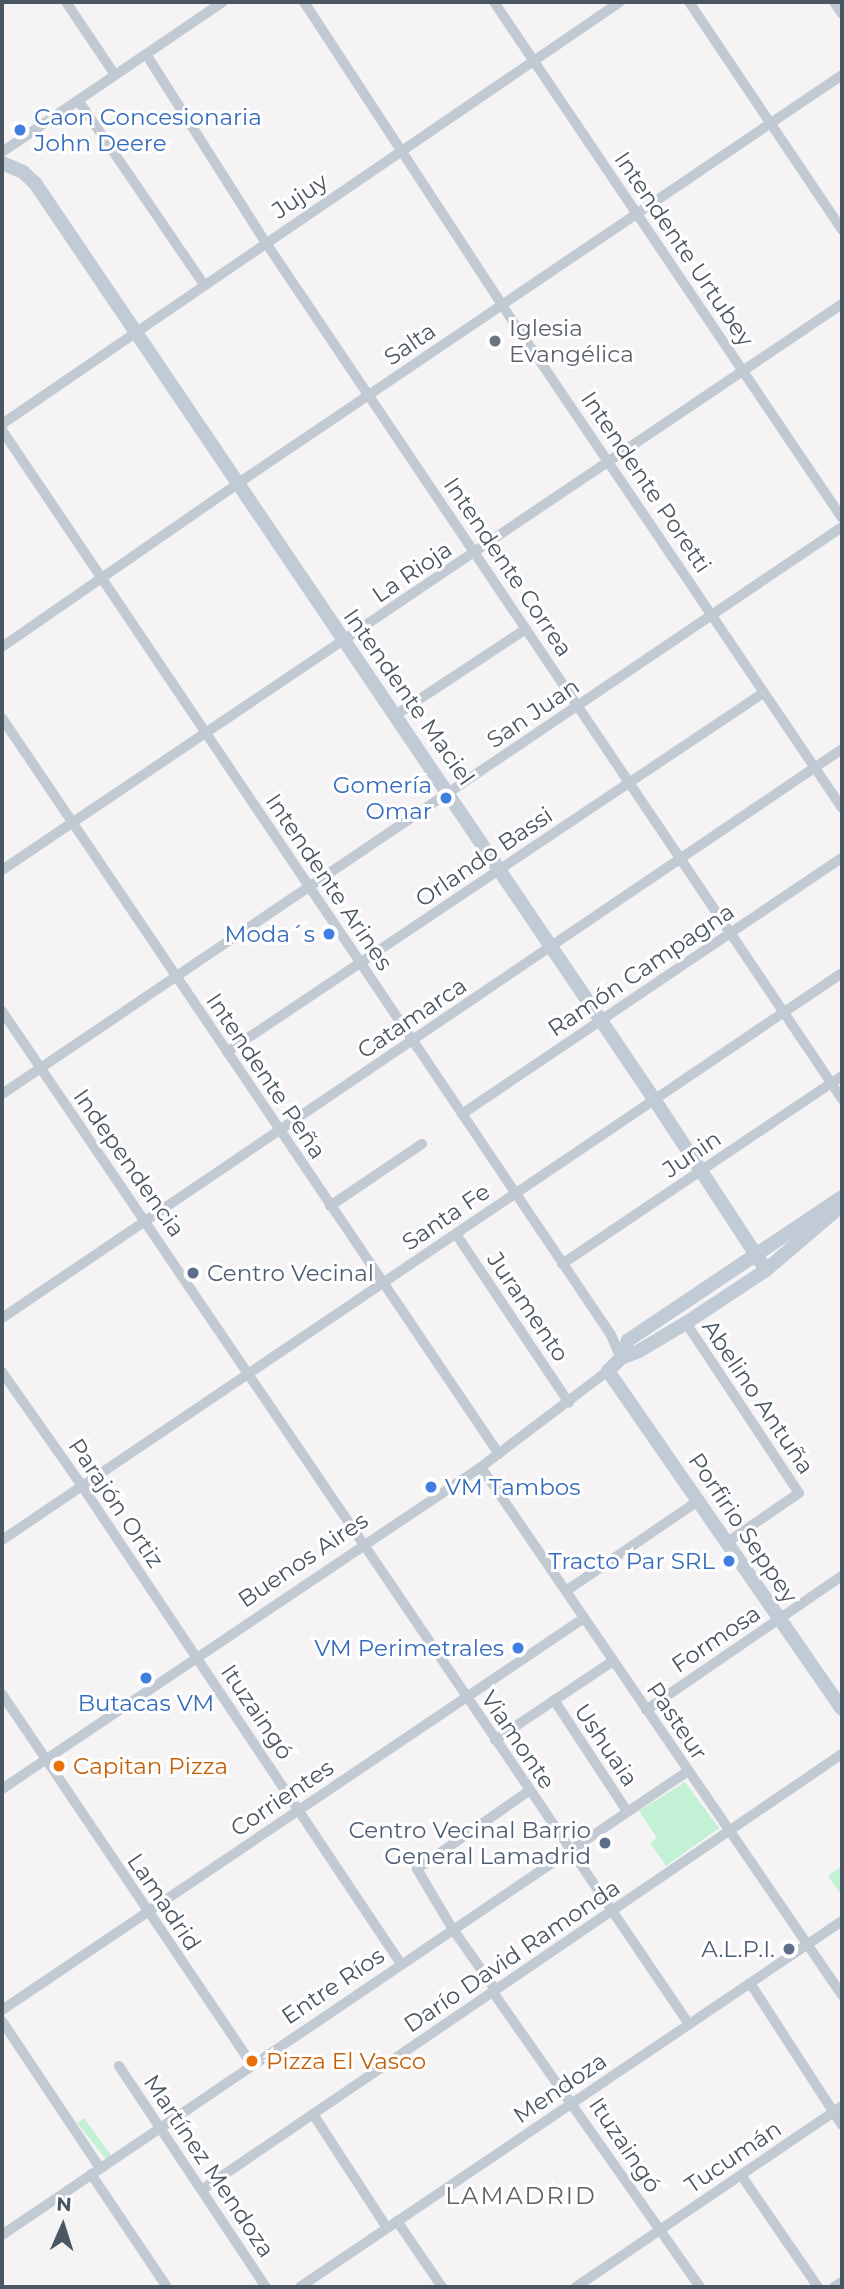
<!DOCTYPE html>
<meta charset="utf-8">
<style>
body{margin:0}
#map{position:relative;width:844px;height:2289px;overflow:hidden;background:#f5f3f3;font-family:Montserrat,sans-serif}
div>[style]{position:absolute}
[style*='--x']{left:calc(var(--x)*1px);top:calc(var(--y)*1px);width:calc(var(--w)*1px);rotate:calc(var(--a)*1deg)}
.green>*{inset:0;background:#c3f1d5}
.minor>*{height:10px;margin:-5px;padding:0 5px;transform-origin:5px;border-radius:5px;background:#c1cad2}
.secondary>*{height:14px;margin:-7px;padding:0 7px;transform-origin:7px;border-radius:7px;background:#c1cbd6}
.dots>*{width:19px;height:19px;translate:-50% -50%;box-sizing:border-box;border:4px solid #fff;border-radius:50%}
span{translate:-50% -50%;white-space:nowrap;text-align:center;line-height:1.15;-webkit-text-stroke:6px #fff;paint-order:stroke}
.shop-label{font-size:23px;color:#366cbe}
.left{translate:0 -50%;text-align:left}
.right{translate:-100% -50%;text-align:right}
.street-label{font-size:23px;color:#4a5661}
.worship-label{font-size:23px;color:#5b616d}
.service-label{font-size:23px;color:#4e5e75}
.food-label{font-size:23px;color:#c56008}
.neighbourhood-label{font-size:24px;color:#5f6368;letter-spacing:2px}
.frame{position:absolute;inset:0;border:4px solid #4a5661;pointer-events:none}
.north{position:absolute;left:28px;top:2191px;width:70px;height:70px;-webkit-text-stroke:5px #fff;paint-order:stroke;rotate:3deg;font-size:19px;font-weight:700;line-height:28px;text-align:center;color:#4a5661}
.north::after{content:'';display:block;margin:auto;width:24px;height:32px;background:#4a5661;clip-path:polygon(50% 0,100% 100%,50% 72%,0 100%)}
</style>
<div id="map">
<div class="green">
<div style="clip-path:polygon(685px 1782px,719px 1828px,666px 1866px,650px 1843px,657px 1838px,639px 1811px)"></div>
<div style="clip-path:polygon(842px 1866px,842px 1896px,828px 1876px)"></div>
<div style="clip-path:polygon(84px 2118px,111px 2155px,106px 2159px,77px 2123px)"></div>
</div>
<div class="minor">
<div style="--x:66;--y:2;--w:88;--a:56.1"></div>
<div style="--x:304;--y:2;--w:362;--a:56.8"></div>
<div style="--x:502;--y:305;--w:607;--a:55.94"></div>
<div style="--x:494;--y:2;--w:622;--a:56"></div>
<div style="--x:689;--y:2;--w:275;--a:56.1"></div>
<div style="--x:834;--y:2;--w:14;--a:56"></div>
<div style="--x:146;--y:54;--w:224;--a:57.6"></div>
<div style="--x:266;--y:243;--w:1032;--a:56.06"></div>
<div style="--x:78;--y:100;--w:224;--a:55.7"></div>
<div style="--x:2;--y:152;--w:267;--a:-34.2"></div>
<div style="--x:2;--y:424;--w:748;--a:-34.33"></div>
<div style="--x:2;--y:430;--w:1091;--a:56.06"></div>
<div style="--x:611;--y:1335;--w:25;--a:67"></div>
<div style="--x:2;--y:647;--w:286;--a:-34.7"></div>
<div style="--x:237;--y:484;--w:730;--a:-34.06"></div>
<div style="--x:394;--y:716;--w:158;--a:-33.4"></div>
<div style="--x:2;--y:718;--w:888;--a:55.97"></div>
<div style="--x:2;--y:870;--w:1013;--a:-33.97"></div>
<div style="--x:2;--y:1011;--w:1224;--a:55.86"></div>
<div style="--x:227;--y:1052;--w:645;--a:-33.81"></div>
<div style="--x:2;--y:1094;--w:1013;--a:-34.02"></div>
<div style="--x:462;--y:1114;--w:458;--a:-34"></div>
<div style="--x:330;--y:1206;--w:111;--a:-34"></div>
<div style="--x:456;--y:1234;--w:203;--a:56.2"></div>
<div style="--x:562;--y:1264;--w:337;--a:-33.9"></div>
<div style="--x:2;--y:1318;--w:1015;--a:-34.11"></div>
<div style="--x:686;--y:1323;--w:204;--a:56.4"></div>
<div style="--x:799;--y:1493;--w:88;--a:145.6"></div>
<div style="--x:2;--y:1372;--w:139;--a:54.9"></div>
<div style="--x:82;--y:1486;--w:575;--a:56.28"></div>
<div style="--x:481;--y:1467;--w:640;--a:55.64"></div>
<div style="--x:2;--y:1540;--w:1013;--a:-34.02"></div>
<div style="--x:566;--y:1591;--w:160;--a:-34.3"></div>
<div style="--x:2;--y:1694;--w:447;--a:56"></div>
<div style="--x:554;--y:1700;--w:133;--a:56.7"></div>
<div style="--x:646;--y:1710;--w:237;--a:-34.4"></div>
<div style="--x:495;--y:1740;--w:142;--a:-33.8"></div>
<div style="--x:2;--y:1789;--w:577;--a:-33.91"></div>
<div style="--x:481;--y:1467;--w:159;--a:-37.1"></div>
<div style="--x:750;--y:1983;--w:169;--a:57.1"></div>
<div style="--x:495;--y:1989;--w:75;--a:-125.2"></div>
<div style="--x:452;--y:1928;--w:69;--a:-120.7"></div>
<div style="--x:417;--y:1869;--w:136;--a:-34.9"></div>
<div style="--x:492;--y:1991;--w:362;--a:54.9"></div>
<div style="--x:2;--y:2010;--w:702;--a:-33.96"></div>
<div style="--x:2;--y:2021;--w:177;--a:56.3"></div>
<div style="--x:119;--y:2066;--w:265;--a:56.4"></div>
<div style="--x:313;--y:2114;--w:136;--a:57"></div>
<div style="--x:91;--y:2174;--w:136;--a:56.1"></div>
<div style="--x:741;--y:2175;--w:136;--a:55.5"></div>
<div style="--x:203;--y:2189;--w:773;--a:-34.25"></div>
<div style="--x:397;--y:2221;--w:80;--a:55.7"></div>
<div style="--x:2;--y:2235;--w:828;--a:-34.07"></div>
<div style="--x:300;--y:2287;--w:654;--a:-34.03"></div>
<div style="--x:576;--y:2287;--w:322;--a:-34.2"></div>
<div style="--x:834;--y:2287;--w:9;--a:-32"></div>
</div>
<div class="secondary">
<div style="--x:2;--y:163;--w:23;--a:23"></div>
<div style="--x:23;--y:172;--w:16;--a:43"></div>
<div style="--x:35;--y:183;--w:1106;--a:55.95"></div>
<div style="--x:654;--y:1099;--w:204;--a:56.8"></div>
<div style="--x:842;--y:1197;--w:257;--a:146.2"></div>
<div style="--x:628;--y:1340;--w:19;--a:111"></div>
<div style="--x:621;--y:1358;--w:18;--a:135"></div>
<div style="--x:608;--y:1371;--w:411;--a:55.3"></div>
<div style="--x:621;--y:1358;--w:19;--a:-21"></div>
<div style="--x:639;--y:1351;--w:55;--a:-30.8"></div>
<div style="--x:686;--y:1323;--w:96;--a:-33.5"></div>
<div style="--x:766;--y:1270;--w:91;--a:-40.5"></div>
</div>
<div class="dots">
<div style="left:20px;top:130px;background:#3f7fe0"></div>
<div style="left:495px;top:341px;background:#6b7280"></div>
<div style="left:446px;top:798px;background:#3f7fe0"></div>
<div style="left:329px;top:934px;background:#3f7fe0"></div>
<div style="left:193px;top:1273px;background:#5c6f8a"></div>
<div style="left:431px;top:1487px;background:#3f7fe0"></div>
<div style="left:729px;top:1561px;background:#3f7fe0"></div>
<div style="left:518px;top:1648px;background:#3f7fe0"></div>
<div style="left:146px;top:1678px;background:#3f7fe0"></div>
<div style="left:59px;top:1766px;background:#e8710a"></div>
<div style="left:605px;top:1843px;background:#5c6f8a"></div>
<div style="left:789px;top:1949px;background:#5c6f8a"></div>
<div style="left:252px;top:2061px;background:#e8710a"></div>
</div>
<div class="shop-label">
<span class="left" style="left:34px;top:130px">Caon Concesionaria<br>John Deere</span>
<span class="right" style="left:432px;top:798px">Gomería<br>Omar</span>
<span class="right" style="left:315px;top:934px">Moda´s</span>
<span class="left" style="left:445px;top:1487px">VM Tambos</span>
<span class="right" style="left:715px;top:1561px">Tracto Par SRL</span>
<span class="right" style="left:504px;top:1648px">VM Perimetrales</span>
<span style="left:146px;top:1703px">Butacas VM</span>
</div>
<div class="street-label">
<span style="left:300px;top:196px;rotate:-34deg">Jujuy</span>
<span style="left:684px;top:249px;rotate:56deg">Intendente Urtubey</span>
<span style="left:410px;top:344px;rotate:-34deg">Salta</span>
<span style="left:646px;top:482px;rotate:56deg">Intendente Poretti</span>
<span style="left:508px;top:567px;rotate:56deg">Intendente Correa</span>
<span style="left:412px;top:572px;rotate:-34deg">La Rioja</span>
<span style="left:409px;top:697px;rotate:55deg">Intendente Maciel</span>
<span style="left:533px;top:713px;rotate:-34deg">San Juan</span>
<span style="left:484px;top:857px;rotate:-34deg">Orlando Bassi</span>
<span style="left:329px;top:882px;rotate:56deg">Intendente Arines</span>
<span style="left:641px;top:970px;rotate:-34deg">Ramón Campagna</span>
<span style="left:412px;top:1018px;rotate:-34deg">Catamarca</span>
<span style="left:266px;top:1076px;rotate:56deg">Intendente Peña</span>
<span style="left:692px;top:1154px;rotate:-34deg">Junin</span>
<span style="left:129px;top:1163px;rotate:55deg">Independencia</span>
<span style="left:446px;top:1217px;rotate:-34deg">Santa Fe</span>
<span style="left:528px;top:1307px;rotate:56deg">Juramento</span>
<span style="left:758px;top:1397px;rotate:56deg">Abelino Antuña</span>
<span style="left:116px;top:1503px;rotate:56deg">Parajón Ortiz</span>
<span style="left:743px;top:1528px;rotate:56deg">Porfirio Seppey</span>
<span style="left:303px;top:1560px;rotate:-34deg">Buenos Aires</span>
<span style="left:716px;top:1639px;rotate:-34deg">Formosa</span>
<span style="left:257px;top:1712px;rotate:56deg">Ituzaingó</span>
<span style="left:677px;top:1721px;rotate:56deg">Pasteur</span>
<span style="left:518px;top:1740px;rotate:56deg">Viamonte</span>
<span style="left:606px;top:1745px;rotate:56deg">Ushuaia</span>
<span style="left:282px;top:1798px;rotate:-34deg">Corrientes</span>
<span style="left:164px;top:1902px;rotate:56deg">Lamadrid</span>
<span style="left:512px;top:1956px;rotate:-34deg">Darío David Ramonda</span>
<span style="left:333px;top:1986px;rotate:-34deg">Entre Ríos</span>
<span style="left:560px;top:2088px;rotate:-34deg">Mendoza</span>
<span style="left:625px;top:2145px;rotate:56deg">Ituzaingó</span>
<span style="left:733px;top:2157px;rotate:-34deg">Tucumán</span>
<span style="left:209px;top:2166px;rotate:56deg">Martínez Mendoza</span>
</div>
<div class="worship-label">
<span class="left" style="left:509px;top:341px">Iglesia<br>Evangélica</span>
</div>
<div class="service-label">
<span class="left" style="left:207px;top:1273px">Centro Vecinal</span>
<span class="right" style="left:591px;top:1843px">Centro Vecinal Barrio<br>General Lamadrid</span>
<span class="right" style="left:775px;top:1949px">A.L.P.I.</span>
</div>
<div class="food-label">
<span class="left" style="left:73px;top:1766px">Capitan Pizza</span>
<span class="left" style="left:266px;top:2061px">Pizza El Vasco</span>
</div>
<div class="neighbourhood-label">
<span style="left:521px;top:2196px">LAMADRID</span>
</div>
<div class="frame"></div>
<div class="north">N</div>
</div>
